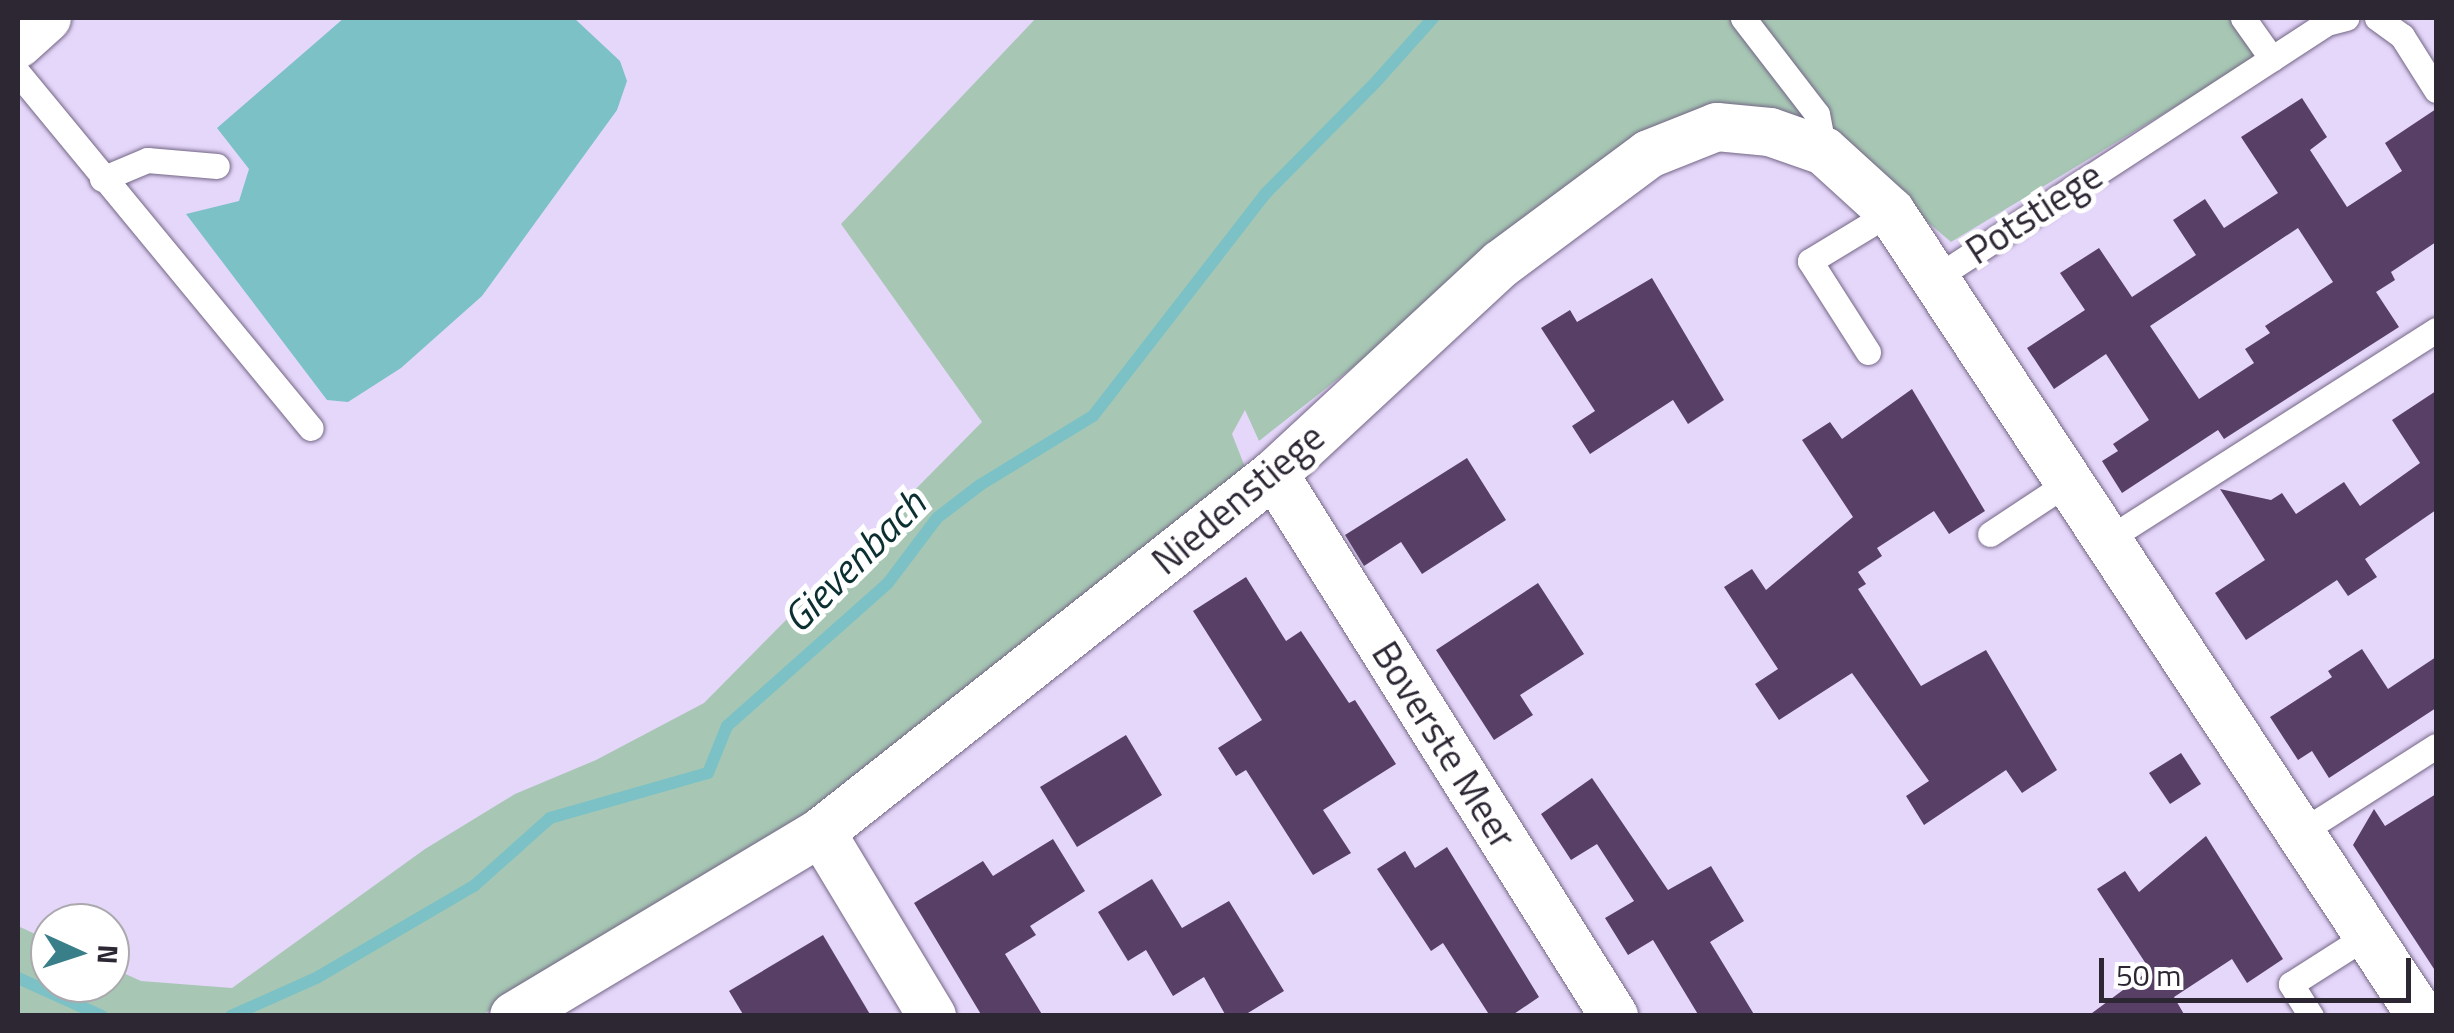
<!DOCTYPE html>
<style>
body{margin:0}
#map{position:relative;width:2454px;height:1033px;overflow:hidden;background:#e5d7fa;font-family:"Titillium Web",sans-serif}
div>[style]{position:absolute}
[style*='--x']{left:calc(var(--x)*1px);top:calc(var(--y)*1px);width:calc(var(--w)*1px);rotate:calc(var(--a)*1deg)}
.green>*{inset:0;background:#a7c7b4}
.water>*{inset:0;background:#7bc1c6}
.stream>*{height:12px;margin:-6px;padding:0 6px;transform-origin:6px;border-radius:6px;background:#7bc1c6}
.building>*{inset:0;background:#583f66}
.roads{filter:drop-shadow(0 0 2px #736685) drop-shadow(0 0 2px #736685)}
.lane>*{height:25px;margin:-12.5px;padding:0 12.5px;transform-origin:12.5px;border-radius:12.5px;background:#fff}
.street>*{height:48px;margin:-24px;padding:0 24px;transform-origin:24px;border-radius:24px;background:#fff}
span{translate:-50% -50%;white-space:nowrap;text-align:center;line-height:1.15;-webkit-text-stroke:10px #fff;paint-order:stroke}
.street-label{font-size:38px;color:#2d2734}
.water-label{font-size:40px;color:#0c3032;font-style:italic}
.frame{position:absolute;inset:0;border:20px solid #2d2734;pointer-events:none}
.north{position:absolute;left:30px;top:903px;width:100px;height:100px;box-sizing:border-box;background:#fff;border:2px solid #aba9ae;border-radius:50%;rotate:93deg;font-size:28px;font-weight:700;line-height:40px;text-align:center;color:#2d2734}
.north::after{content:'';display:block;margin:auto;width:35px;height:45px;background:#397f8a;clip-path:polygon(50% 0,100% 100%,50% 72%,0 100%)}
.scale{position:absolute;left:2099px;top:958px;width:312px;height:45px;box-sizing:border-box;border:5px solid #2d2734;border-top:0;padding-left:12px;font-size:30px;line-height:35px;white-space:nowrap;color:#2d2734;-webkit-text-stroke:8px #fff;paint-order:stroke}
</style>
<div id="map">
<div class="green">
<div style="clip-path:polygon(1036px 18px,2229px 18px,2256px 58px,1951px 242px,1834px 142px,1716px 116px,1412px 321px,1259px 441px,1245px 410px,1232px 434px,1245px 467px,750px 858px,482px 1015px,18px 1015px,18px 926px,50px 941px,50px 983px,110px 983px,110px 967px,141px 981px,232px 988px,425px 849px,515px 794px,596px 760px,704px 703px,982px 422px,841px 224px)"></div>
</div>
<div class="water">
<div style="clip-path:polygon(344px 18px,574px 18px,620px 61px,627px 81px,617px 110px,482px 296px,401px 368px,348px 402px,327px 400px,186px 214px,239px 201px,249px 169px,217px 128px)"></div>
</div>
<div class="stream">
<div style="--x:18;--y:978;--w:92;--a:24.3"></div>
<div style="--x:231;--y:1016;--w:95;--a:-24.1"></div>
<div style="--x:318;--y:977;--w:181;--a:-30.3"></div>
<div style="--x:474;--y:886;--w:102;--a:-41.8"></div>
<div style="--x:550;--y:818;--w:164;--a:-15.9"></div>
<div style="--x:708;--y:773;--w:51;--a:-68"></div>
<div style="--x:727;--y:726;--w:215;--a:-41.6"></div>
<div style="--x:888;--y:583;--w:81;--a:-53"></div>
<div style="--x:937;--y:518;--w:54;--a:-37.5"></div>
<div style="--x:980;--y:485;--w:132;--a:-31.4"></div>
<div style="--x:1093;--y:416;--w:282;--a:-52.2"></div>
<div style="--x:1266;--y:193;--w:153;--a:-45.3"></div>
<div style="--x:1374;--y:84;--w:89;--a:-48.2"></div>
</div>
<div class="building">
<div style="clip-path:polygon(evenodd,2302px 98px,2327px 137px,2310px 150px,2347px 207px,2402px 171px,2385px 143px,2436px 109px,2436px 242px,2391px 272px,2395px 280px,2376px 292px,2399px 327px,2224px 439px,2218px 430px,2122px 493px,2102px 461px,2118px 451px,2113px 444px,2149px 420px,2106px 354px,2054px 389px,2027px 348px,2085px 310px,2060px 273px,2099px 248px,2132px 297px,2196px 255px,2173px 220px,2205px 199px,2224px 228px,2278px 193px,2241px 137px,2302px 98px,2298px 228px,2333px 282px,2265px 326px,2270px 333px,2245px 349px,2254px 363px,2199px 399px,2150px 326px,2298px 228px)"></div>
<div style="clip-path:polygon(1652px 278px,1724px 400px,1688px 424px,1673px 400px,1590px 454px,1572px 426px,1595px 411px,1541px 328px,1570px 310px,1577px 322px)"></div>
<div style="clip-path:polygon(1912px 389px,1985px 511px,1949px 534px,1934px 511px,1877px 548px,1882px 556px,1858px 572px,1866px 584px,1858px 589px,1921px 686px,1986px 650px,2057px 770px,2022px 793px,2006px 770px,1924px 825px,1906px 796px,1929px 781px,1852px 673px,1779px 720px,1755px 684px,1778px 669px,1724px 587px,1752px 569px,1766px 590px,1853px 517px,1802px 440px,1830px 422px,1842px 439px)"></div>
<div style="clip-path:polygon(2436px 391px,2436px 510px,2365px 559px,2377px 577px,2348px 596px,2337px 580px,2246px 640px,2215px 593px,2265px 560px,2220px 489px,2271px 500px,2282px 493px,2296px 514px,2344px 482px,2360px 506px,2420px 463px,2392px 420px)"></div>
<div style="clip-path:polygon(1467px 458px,1506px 520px,1422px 574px,1401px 542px,1364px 566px,1345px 535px)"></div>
<div style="clip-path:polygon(1246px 577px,1286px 641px,1301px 631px,1349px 703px,1355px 700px,1396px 764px,1323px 810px,1351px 853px,1313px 875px,1246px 770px,1236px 776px,1218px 748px,1262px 720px,1193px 611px)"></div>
<div style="clip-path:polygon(1538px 583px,1584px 654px,1520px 695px,1533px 715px,1494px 740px,1436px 650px)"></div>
<div style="clip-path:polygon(2362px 649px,2388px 689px,2436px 657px,2436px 708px,2329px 778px,2312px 751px,2298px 760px,2270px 717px,2332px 677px,2328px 671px)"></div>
<div style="clip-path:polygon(1126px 735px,1162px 795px,1077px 847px,1040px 787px)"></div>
<div style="clip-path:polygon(2181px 753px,2201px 784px,2170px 804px,2149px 773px)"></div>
<div style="clip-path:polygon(1592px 778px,1668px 890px,1711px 866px,1744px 921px,1710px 942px,1755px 1016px,1699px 1016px,1653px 940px,1628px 955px,1605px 918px,1634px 901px,1597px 844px,1571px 860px,1541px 814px)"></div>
<div style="clip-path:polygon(2436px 794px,2436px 972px,2353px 845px,2374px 809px,2385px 826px)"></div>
<div style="clip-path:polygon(2206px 836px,2283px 959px,2247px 983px,2232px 959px,2174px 997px,2185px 1016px,2088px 1016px,2150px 970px,2097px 889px,2125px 871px,2139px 892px)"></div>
<div style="clip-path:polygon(1053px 839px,1085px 891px,1030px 926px,1036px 935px,1005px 954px,1043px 1016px,982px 1016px,914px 903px,983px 861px,993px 876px)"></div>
<div style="clip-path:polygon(1447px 847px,1539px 997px,1511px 1016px,1490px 1016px,1443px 943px,1431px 951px,1377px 869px,1405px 851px,1415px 868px)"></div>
<div style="clip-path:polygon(1152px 879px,1182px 928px,1229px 901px,1284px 991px,1243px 1016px,1226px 1016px,1204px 977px,1173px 996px,1146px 950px,1128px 961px,1098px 912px)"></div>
<div style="clip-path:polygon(823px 935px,871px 1016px,744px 1016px,729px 991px)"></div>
</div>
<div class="roads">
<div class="lane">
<div style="--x:1743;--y:18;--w:121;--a:52.4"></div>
<div style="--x:1817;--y:114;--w:38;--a:79"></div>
<div style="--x:2243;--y:18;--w:50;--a:54.7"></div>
<div style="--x:2377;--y:18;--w:31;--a:36"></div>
<div style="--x:2402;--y:36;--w:64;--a:57.8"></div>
<div style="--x:18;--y:73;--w:460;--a:50.5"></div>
<div style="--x:102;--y:179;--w:49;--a:-22.9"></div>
<div style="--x:147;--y:160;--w:70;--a:4.9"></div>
<div style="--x:1937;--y:277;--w:465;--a:-33.1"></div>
<div style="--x:2326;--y:23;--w:21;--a:-14"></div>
<div style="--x:1868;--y:352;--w:108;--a:-122.5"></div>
<div style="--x:1810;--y:261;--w:95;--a:-31.2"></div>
<div style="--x:1990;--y:534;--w:96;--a:-33.5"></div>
<div style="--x:2108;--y:539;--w:389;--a:-32.5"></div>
<div style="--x:2301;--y:832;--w:160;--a:-32.5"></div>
<div style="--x:2311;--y:1016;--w:38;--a:-122"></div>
<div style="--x:2291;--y:984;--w:91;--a:-32.5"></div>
</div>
<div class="street">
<div style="--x:18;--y:44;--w:39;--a:-42"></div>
<div style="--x:1274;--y:474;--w:640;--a:57.9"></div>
<div style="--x:821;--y:832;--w:215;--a:58.9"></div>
<div style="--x:514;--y:1016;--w:358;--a:-30.9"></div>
<div style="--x:821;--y:832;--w:577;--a:-38.32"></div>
<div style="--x:1274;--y:474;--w:309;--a:-42.8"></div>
<div style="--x:1501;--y:264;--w:184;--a:-36.6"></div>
<div style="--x:1649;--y:154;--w:73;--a:-21.7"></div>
<div style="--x:1717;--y:127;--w:53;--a:5.4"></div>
<div style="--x:1770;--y:132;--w:57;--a:19.4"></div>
<div style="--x:1824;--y:151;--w:91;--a:42.3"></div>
<div style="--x:1891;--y:212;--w:963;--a:56.61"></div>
</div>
</div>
<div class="street-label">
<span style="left:2034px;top:213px;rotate:-33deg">Potstiege</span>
<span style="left:1238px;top:499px;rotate:-40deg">Niedenstiege</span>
<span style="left:1444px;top:745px;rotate:58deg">Boverste Meer</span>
</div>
<div class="water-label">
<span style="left:854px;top:561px;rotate:-45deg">Gievenbach</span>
</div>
<div class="frame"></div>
<div class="north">N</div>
<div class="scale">50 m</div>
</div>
